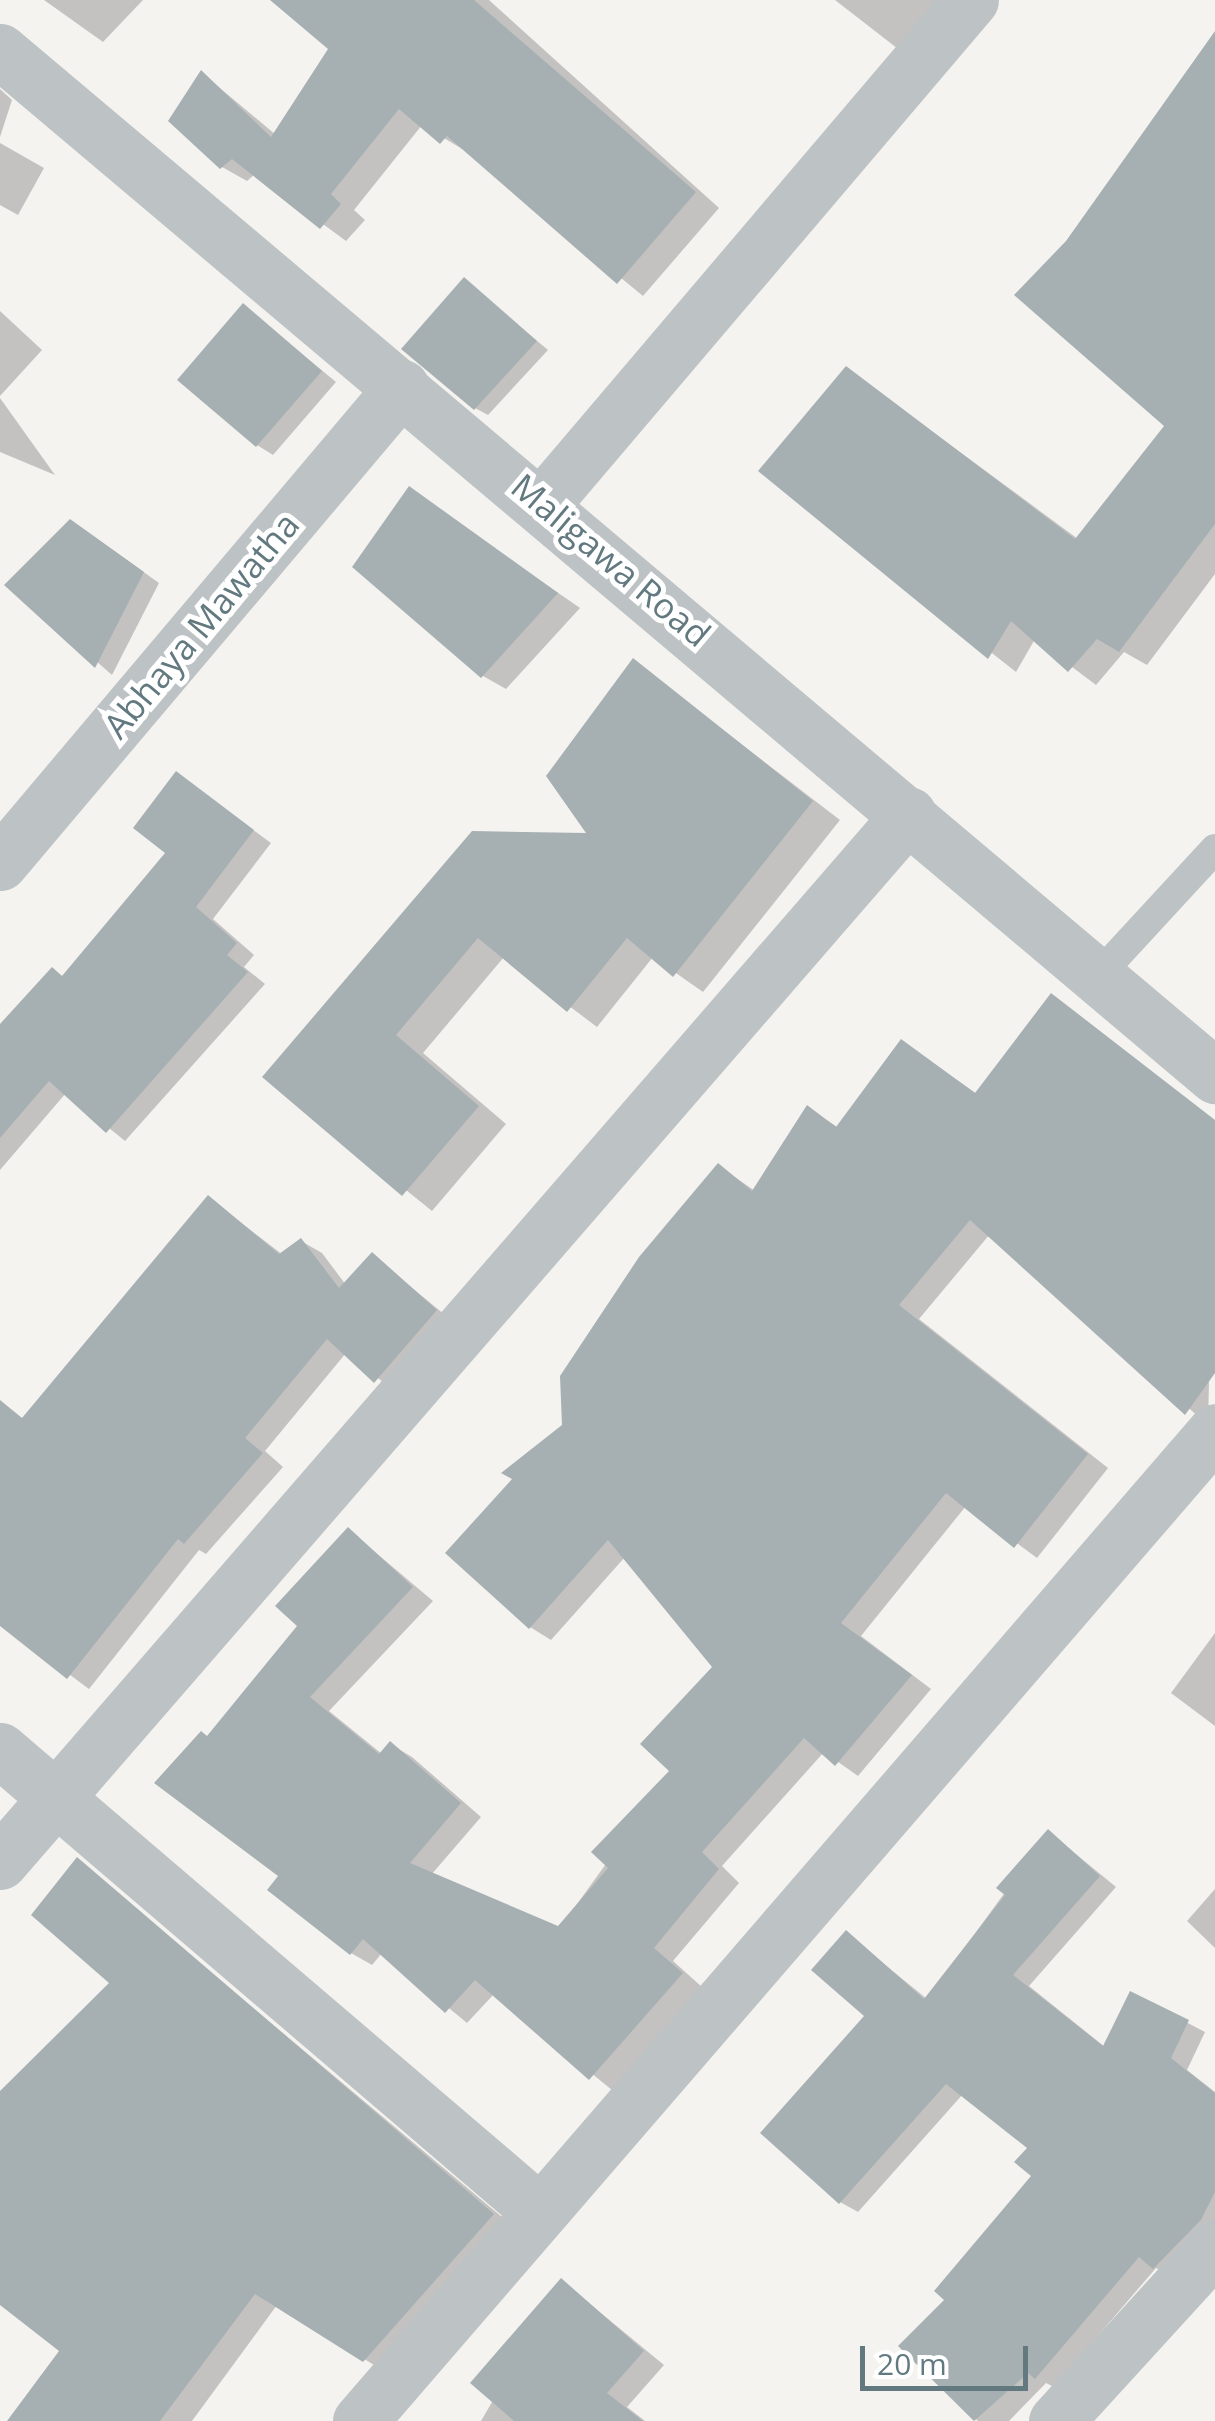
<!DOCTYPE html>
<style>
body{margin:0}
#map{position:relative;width:1215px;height:2421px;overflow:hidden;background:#f4f3f0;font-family:"Open Sans",sans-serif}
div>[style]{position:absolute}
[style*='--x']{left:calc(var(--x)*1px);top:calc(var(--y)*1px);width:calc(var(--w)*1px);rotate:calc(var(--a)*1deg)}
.shadow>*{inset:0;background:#0003}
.building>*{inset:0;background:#a6b0b2}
.service>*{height:30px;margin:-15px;padding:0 15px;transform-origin:15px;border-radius:15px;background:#bdc2c4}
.minor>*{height:55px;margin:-27.5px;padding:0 27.5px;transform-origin:27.5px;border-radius:27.5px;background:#bdc2c4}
span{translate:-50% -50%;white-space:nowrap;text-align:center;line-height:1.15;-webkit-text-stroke:10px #fff;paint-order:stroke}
.street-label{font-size:35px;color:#637980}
.scale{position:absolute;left:860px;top:2346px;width:168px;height:45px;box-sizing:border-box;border:5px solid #637980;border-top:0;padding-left:12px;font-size:30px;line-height:35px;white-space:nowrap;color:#637980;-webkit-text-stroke:8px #fff;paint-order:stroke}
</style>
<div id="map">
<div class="shadow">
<div style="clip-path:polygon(44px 0,143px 0,103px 42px)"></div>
<div style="clip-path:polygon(278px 0,489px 0,719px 208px,643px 296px,469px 153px,422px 125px,354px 210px,365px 220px,346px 241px,255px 174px,247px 181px,222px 167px,202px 73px,276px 135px,331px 48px)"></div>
<div style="clip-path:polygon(835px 0,961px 0,911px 59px)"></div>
<div style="clip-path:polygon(1215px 35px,1215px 574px,1147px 665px,1124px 652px,1096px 685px,1035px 639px,1016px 672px,761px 471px,847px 369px,1078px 539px,1167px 425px,1068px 243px)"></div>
<div style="clip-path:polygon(0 89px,12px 100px,0 137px)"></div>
<div style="clip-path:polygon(0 143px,44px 168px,18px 215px,0 205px)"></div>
<div style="clip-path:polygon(464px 280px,548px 350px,488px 415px,475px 408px)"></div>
<div style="clip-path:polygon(244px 306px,336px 382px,273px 455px,257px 445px)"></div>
<div style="clip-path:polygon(0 311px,42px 350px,0 396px)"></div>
<div style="clip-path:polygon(0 398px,55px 475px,0 452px)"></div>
<div style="clip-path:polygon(409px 489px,580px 608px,506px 689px,483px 676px)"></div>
<div style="clip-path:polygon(86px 531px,159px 583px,112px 675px,8px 584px)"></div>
<div style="clip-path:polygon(633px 661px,840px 820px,703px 992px,653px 957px,597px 1027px,504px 957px,423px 1053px,506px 1124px,432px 1211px,266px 1077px,591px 836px)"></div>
<div style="clip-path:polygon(177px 774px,271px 843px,213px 919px,254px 955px,244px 967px,265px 984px,125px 1141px,66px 1093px,0 1170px,0 1027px,52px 970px,64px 977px,169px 853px)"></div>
<div style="clip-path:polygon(1052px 996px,1215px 1122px,1208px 1425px,990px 1234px,919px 1319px,1108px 1468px,1037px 1558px,966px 1506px,861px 1636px,931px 1689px,858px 1776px,824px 1752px,722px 1866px,739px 1883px,673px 1961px,702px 1987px,612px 2090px,494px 1994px,467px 2023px,382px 1953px,372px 1965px,351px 1953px,282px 1875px,208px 1738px,300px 1625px,349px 1530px,433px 1601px,329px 1711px,382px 1754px,390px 1744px,412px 1757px,481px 1817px,431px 1875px,559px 1929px,673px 1771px,715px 1667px,625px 1557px,551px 1640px,530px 1627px,565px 1426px,719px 1166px,755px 1191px,808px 1108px,839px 1128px,902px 1042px,977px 1094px)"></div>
<div style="clip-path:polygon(209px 1198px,283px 1255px,301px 1241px,322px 1253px,346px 1285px,372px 1255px,456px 1324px,397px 1393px,346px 1353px,265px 1451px,283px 1467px,206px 1554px,199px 1550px,89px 1689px,0 1623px,0 1423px,10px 1411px,24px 1419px)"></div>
<div style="clip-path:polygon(1215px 1633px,1215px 1726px,1171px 1693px)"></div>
<div style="clip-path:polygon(1049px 1832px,1116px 1887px,1029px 1986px,1105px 2047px,1132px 1994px,1205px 2032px,1187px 2070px,1215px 2092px,1215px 2233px,1172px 2277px,1156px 2268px,1054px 2387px,1046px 2383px,1009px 2421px,978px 2421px,902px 2346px,948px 2300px,1034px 2176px,1030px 2147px,963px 2094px,858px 2212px,840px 2202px,867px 2016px,846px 1933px,927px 1999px)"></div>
<div style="clip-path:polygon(77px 1860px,515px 2228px,387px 2373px,277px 2305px,192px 2421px,10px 2421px,62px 2350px,0 2301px,0 2094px,113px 1982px)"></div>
<div style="clip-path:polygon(1215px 1889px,1215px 1948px,1187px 1921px)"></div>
<div style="clip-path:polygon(562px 2281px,664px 2365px,627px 2407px,645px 2421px,481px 2421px)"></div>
</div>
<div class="building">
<div style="clip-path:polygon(270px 0,474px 0,696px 192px,617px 284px,447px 136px,440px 144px,399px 109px,331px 194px,341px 204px,320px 229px,232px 159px,220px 169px,168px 121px,201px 70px,271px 137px,328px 49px)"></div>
<div style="clip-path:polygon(1215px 31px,1215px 524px,1119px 652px,1097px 639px,1068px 672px,1011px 621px,988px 659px,758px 471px,846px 366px,1075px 539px,1164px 426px,1014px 295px,1066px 241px)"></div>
<div style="clip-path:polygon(464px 277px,537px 341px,474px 410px,401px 349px)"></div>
<div style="clip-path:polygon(243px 303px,322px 371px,256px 447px,177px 380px)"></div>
<div style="clip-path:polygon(409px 486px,558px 593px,481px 678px,352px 567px)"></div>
<div style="clip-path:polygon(70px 519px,144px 572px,95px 668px,4px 585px)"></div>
<div style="clip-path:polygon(633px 658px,813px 801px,673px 977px,627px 938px,567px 1012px,478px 938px,396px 1035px,479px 1106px,402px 1196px,262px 1077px,472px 831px,586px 833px,546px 776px)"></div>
<div style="clip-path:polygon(176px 771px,254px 830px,196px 907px,237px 943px,227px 955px,248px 972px,106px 1133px,49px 1081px,0 1138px,0 1024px,52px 967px,62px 976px,165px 853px,133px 828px)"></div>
<div style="clip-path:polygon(1051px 993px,1215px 1120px,1215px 1373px,1185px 1415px,970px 1220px,899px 1305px,1088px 1454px,1014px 1548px,946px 1493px,841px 1623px,912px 1675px,835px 1766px,804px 1738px,702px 1852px,719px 1869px,654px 1948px,683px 1973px,589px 2080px,475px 1980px,445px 2013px,363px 1939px,350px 1955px,267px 1890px,278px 1876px,154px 1783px,201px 1731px,207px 1736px,297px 1626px,275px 1606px,348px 1527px,413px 1587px,310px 1697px,379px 1754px,390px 1741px,461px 1803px,410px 1863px,558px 1926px,608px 1868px,591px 1852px,669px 1771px,640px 1744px,712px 1667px,608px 1540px,529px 1629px,445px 1553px,512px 1479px,501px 1473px,562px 1425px,560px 1376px,639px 1257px,718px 1163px,752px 1191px,807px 1105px,836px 1127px,901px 1039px,975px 1093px)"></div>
<div style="clip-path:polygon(208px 1195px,279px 1254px,301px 1238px,339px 1288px,372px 1252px,437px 1310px,374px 1383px,327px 1339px,245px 1438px,263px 1453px,184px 1544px,178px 1539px,67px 1679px,0 1626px,0 1400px,22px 1418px)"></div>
<div style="clip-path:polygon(1048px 1829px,1100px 1876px,1013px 1975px,1103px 2046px,1130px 1991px,1189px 2020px,1171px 2058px,1215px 2093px,1215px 2192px,1201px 2220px,1153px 2269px,1139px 2257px,1035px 2379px,1028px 2373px,974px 2421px,898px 2346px,944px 2300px,934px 2291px,1031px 2176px,1014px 2162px,1027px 2148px,946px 2084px,839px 2204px,760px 2133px,864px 2016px,811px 1970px,846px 1930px,924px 1999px,1005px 1895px,996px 1888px)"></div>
<div style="clip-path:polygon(77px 1857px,494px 2214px,363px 2362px,255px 2294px,160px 2421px,7px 2421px,59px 2351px,0 2305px,0 2091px,109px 1983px,31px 1915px)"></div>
<div style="clip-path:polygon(561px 2278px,644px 2351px,607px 2393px,643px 2421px,514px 2421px,470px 2383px)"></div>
</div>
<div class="service">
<div style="--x:1095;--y:979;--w:177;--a:-47.3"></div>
</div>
<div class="minor">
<div style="--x:0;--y:51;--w:1590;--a:40.15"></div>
<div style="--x:544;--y:502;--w:659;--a:-49.62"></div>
<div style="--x:0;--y:863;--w:623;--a:-49.82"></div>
<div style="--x:0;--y:1750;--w:709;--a:40.54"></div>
<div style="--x:0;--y:1862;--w:1387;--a:-49.06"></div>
<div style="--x:360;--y:2421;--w:1308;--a:-49.18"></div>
<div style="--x:1056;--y:2421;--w:236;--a:-47.6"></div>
</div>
<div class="street-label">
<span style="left:611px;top:560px;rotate:40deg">Maligawa Road</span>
<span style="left:201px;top:625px;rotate:-50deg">Abhaya Mawatha</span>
</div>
<div class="scale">20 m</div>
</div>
